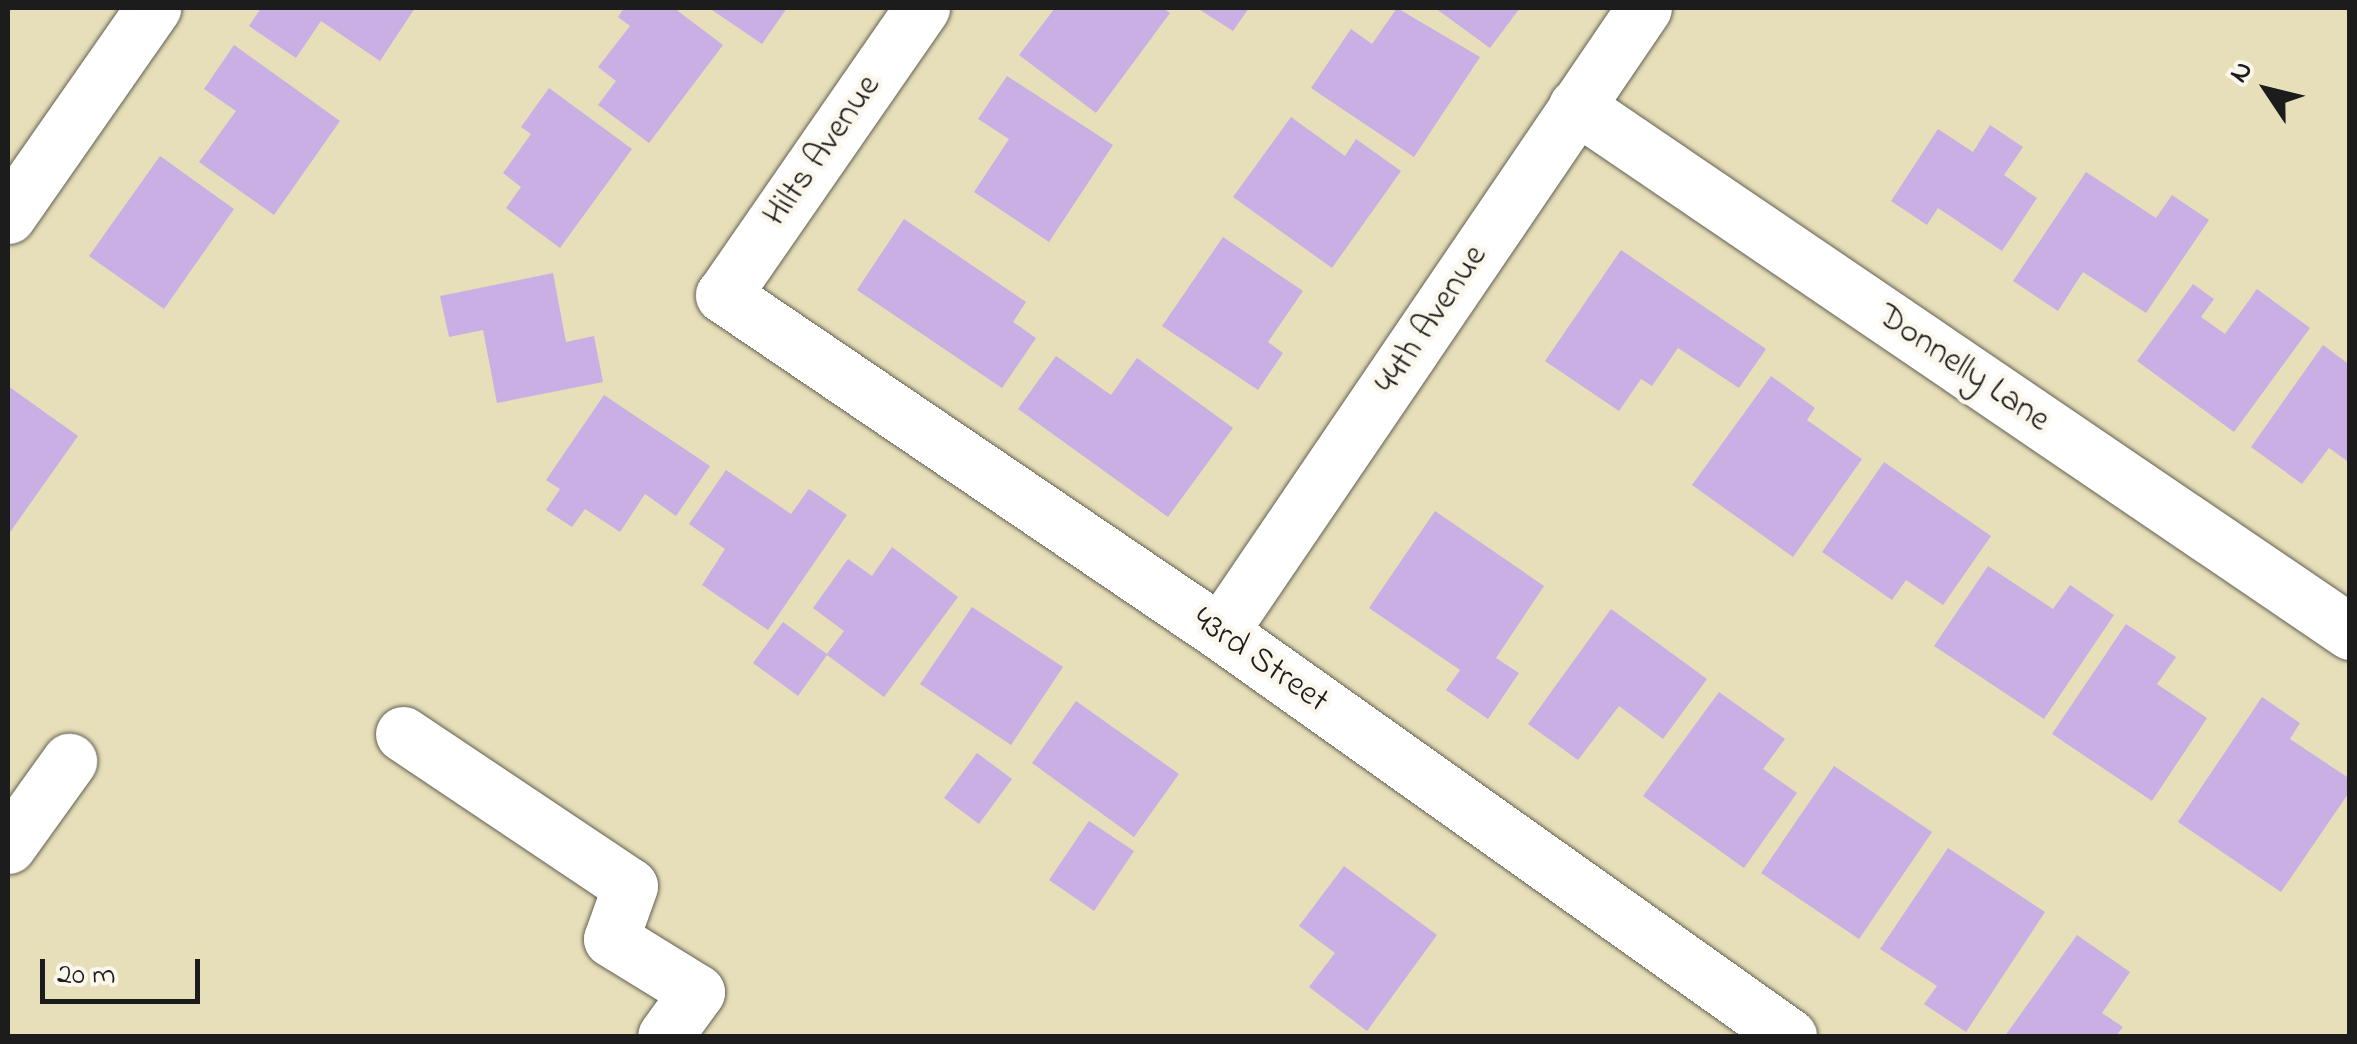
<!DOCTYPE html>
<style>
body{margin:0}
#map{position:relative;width:2357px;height:1044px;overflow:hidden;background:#e7dfb9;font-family:"Indie Flower",sans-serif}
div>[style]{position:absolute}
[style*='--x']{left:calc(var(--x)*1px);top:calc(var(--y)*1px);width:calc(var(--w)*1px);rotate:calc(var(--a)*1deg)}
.building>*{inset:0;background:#c9afe3}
.roads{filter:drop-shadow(0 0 2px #636053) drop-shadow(0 0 2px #636053)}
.minor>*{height:55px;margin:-27.5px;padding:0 27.5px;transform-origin:27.5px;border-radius:27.5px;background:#fff}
span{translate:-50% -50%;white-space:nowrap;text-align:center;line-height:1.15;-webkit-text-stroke:9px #fbf7ec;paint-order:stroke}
.street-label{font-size:35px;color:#1c1c1c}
.frame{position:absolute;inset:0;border:10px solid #1c1c1c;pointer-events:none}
.north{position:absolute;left:2217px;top:40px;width:100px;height:100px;-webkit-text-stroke:8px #fbf7ec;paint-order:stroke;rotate:305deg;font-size:28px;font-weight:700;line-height:40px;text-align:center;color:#1c1c1c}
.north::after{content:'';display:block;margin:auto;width:35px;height:45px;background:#1c1c1c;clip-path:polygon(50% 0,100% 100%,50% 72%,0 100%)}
.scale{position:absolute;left:40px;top:959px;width:160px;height:45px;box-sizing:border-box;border:5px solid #1c1c1c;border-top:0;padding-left:12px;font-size:30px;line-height:35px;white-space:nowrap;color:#1c1c1c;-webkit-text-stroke:8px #fbf7ec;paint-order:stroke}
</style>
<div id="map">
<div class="building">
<div style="clip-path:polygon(261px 8px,415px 8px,380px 61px,321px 21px,296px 58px,249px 26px)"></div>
<div style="clip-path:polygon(624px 8px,674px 8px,723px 45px,649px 143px,598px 105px,616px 81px,598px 67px,630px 26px,618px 17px)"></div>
<div style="clip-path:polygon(709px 8px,787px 8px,762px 44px)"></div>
<div style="clip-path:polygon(1055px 8px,1162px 8px,1170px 13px,1096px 113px,1019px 55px)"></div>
<div style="clip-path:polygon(1197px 8px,1249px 8px,1233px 31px)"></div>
<div style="clip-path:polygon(1397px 8px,1480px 57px,1414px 157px,1311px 88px,1351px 29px,1372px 44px)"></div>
<div style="clip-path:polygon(1435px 8px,1520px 8px,1490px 48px)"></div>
<div style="clip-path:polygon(234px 45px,340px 121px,274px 215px,199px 162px,236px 111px,204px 89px)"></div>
<div style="clip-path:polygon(1007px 76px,1113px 145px,1049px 242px,974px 192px,1009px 139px,978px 119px)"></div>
<div style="clip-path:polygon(549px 88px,632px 149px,560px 248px,506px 208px,521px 187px,503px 173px,531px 134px,521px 127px)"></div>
<div style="clip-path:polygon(1291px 117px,1345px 156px,1356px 139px,1401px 171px,1332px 268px,1233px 197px)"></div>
<div style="clip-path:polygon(1990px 125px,2023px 147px,2004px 175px,2037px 198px,2002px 251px,1938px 208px,1927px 225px,1891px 201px,1938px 129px,1973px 152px)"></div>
<div style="clip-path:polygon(160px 156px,234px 209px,164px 309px,89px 256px)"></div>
<div style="clip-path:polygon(2086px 172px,2156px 218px,2172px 195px,2209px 220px,2146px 313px,2083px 272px,2058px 311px,2013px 281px)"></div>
<div style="clip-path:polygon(904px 219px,1026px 302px,1013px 322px,1036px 338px,1002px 388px,857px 290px)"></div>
<div style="clip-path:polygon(1223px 237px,1303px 291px,1268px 342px,1283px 353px,1258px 390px,1162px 326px)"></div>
<div style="clip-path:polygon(1621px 250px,1766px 349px,1739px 388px,1678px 348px,1652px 386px,1641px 379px,1619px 411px,1545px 361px)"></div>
<div style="clip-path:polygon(553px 273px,566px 342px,594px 336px,603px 382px,497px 403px,483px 330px,449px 337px,440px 296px)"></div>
<div style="clip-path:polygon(2193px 284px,2214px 299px,2201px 317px,2225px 334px,2257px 289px,2310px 328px,2234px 432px,2137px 361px)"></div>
<div style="clip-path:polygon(2323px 345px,2350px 365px,2350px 463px,2329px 448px,2302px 484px,2251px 447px)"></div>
<div style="clip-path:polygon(1056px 356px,1111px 395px,1137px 358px,1233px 428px,1168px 517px,1018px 409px)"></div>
<div style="clip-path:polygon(1771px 376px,1815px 408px,1807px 420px,1862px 459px,1793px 557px,1692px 485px)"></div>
<div style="clip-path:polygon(8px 386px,78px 436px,8px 535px)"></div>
<div style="clip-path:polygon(604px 395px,710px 466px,676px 516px,645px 494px,620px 532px,585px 509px,572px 527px,546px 510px,560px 489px,546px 480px)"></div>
<div style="clip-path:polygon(1884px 462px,1991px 536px,1943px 605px,1906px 580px,1892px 600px,1822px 552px)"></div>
<div style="clip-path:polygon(726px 470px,791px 514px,809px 489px,847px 515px,768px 630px,702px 585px,725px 549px,689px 524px)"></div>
<div style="clip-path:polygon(1435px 511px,1544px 586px,1496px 658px,1519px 673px,1488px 719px,1446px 690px,1460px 670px,1369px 608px)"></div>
<div style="clip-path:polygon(892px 547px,958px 597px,884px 697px,827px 655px,798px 696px,753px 663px,783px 622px,827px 654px,844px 631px,813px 608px,848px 559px,872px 576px)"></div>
<div style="clip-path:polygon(1988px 566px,2053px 609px,2070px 585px,2114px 615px,2044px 719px,1934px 646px)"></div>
<div style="clip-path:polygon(972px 607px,1063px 667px,1011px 745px,920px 684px)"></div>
<div style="clip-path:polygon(1611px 609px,1707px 679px,1663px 739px,1619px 706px,1578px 760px,1528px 724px)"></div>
<div style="clip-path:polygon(2126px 624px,2176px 657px,2157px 684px,2207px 718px,2152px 801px,2052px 734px)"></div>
<div style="clip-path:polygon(1719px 692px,1785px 739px,1763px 769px,1797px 793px,1744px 868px,1643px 796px)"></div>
<div style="clip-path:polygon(2262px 697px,2300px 723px,2290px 739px,2350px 779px,2350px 791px,2281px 892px,2178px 822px)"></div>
<div style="clip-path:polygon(1076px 701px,1179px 774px,1134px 837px,1032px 763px)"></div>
<div style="clip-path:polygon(977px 753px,1012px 779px,979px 824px,944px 798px)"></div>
<div style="clip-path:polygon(1834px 766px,1932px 832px,1859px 939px,1761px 873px)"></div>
<div style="clip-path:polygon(1089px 821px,1134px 851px,1094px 911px,1049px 880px)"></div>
<div style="clip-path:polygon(1948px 848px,2045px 912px,1966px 1032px,1924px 1004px,1937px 986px,1880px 949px)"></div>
<div style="clip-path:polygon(1344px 866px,1437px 935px,1367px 1031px,1309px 987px,1335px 953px,1299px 926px)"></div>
<div style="clip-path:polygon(2077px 935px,2130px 972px,2102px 1013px,2123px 1027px,2116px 1036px,2005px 1036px)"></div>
</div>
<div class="roads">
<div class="minor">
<div style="--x:922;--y:8;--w:349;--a:124.7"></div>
<div style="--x:723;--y:295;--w:600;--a:34.14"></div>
<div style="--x:1220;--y:632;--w:698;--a:35.38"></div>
<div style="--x:1576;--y:106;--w:936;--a:34.2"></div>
<div style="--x:8;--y:216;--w:254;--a:-55.1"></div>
<div style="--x:1220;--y:632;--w:754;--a:-55.8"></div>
<div style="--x:403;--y:734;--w:273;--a:33.8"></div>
<div style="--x:630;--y:886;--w:56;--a:109.7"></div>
<div style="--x:611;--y:939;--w:101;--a:31.6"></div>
<div style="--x:697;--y:992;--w:54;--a:126"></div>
<div style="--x:8;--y:846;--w:105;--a:-54.3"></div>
</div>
</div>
<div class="street-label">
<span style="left:823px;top:151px;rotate:-55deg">Hilts Avenue</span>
<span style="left:1432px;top:320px;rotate:-56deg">44th Avenue</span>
<span style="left:1963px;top:369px;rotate:34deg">Donnelly Lane</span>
<span style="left:1260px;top:661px;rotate:35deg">43rd Street</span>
</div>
<div class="frame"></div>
<div class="north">N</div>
<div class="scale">20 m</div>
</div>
